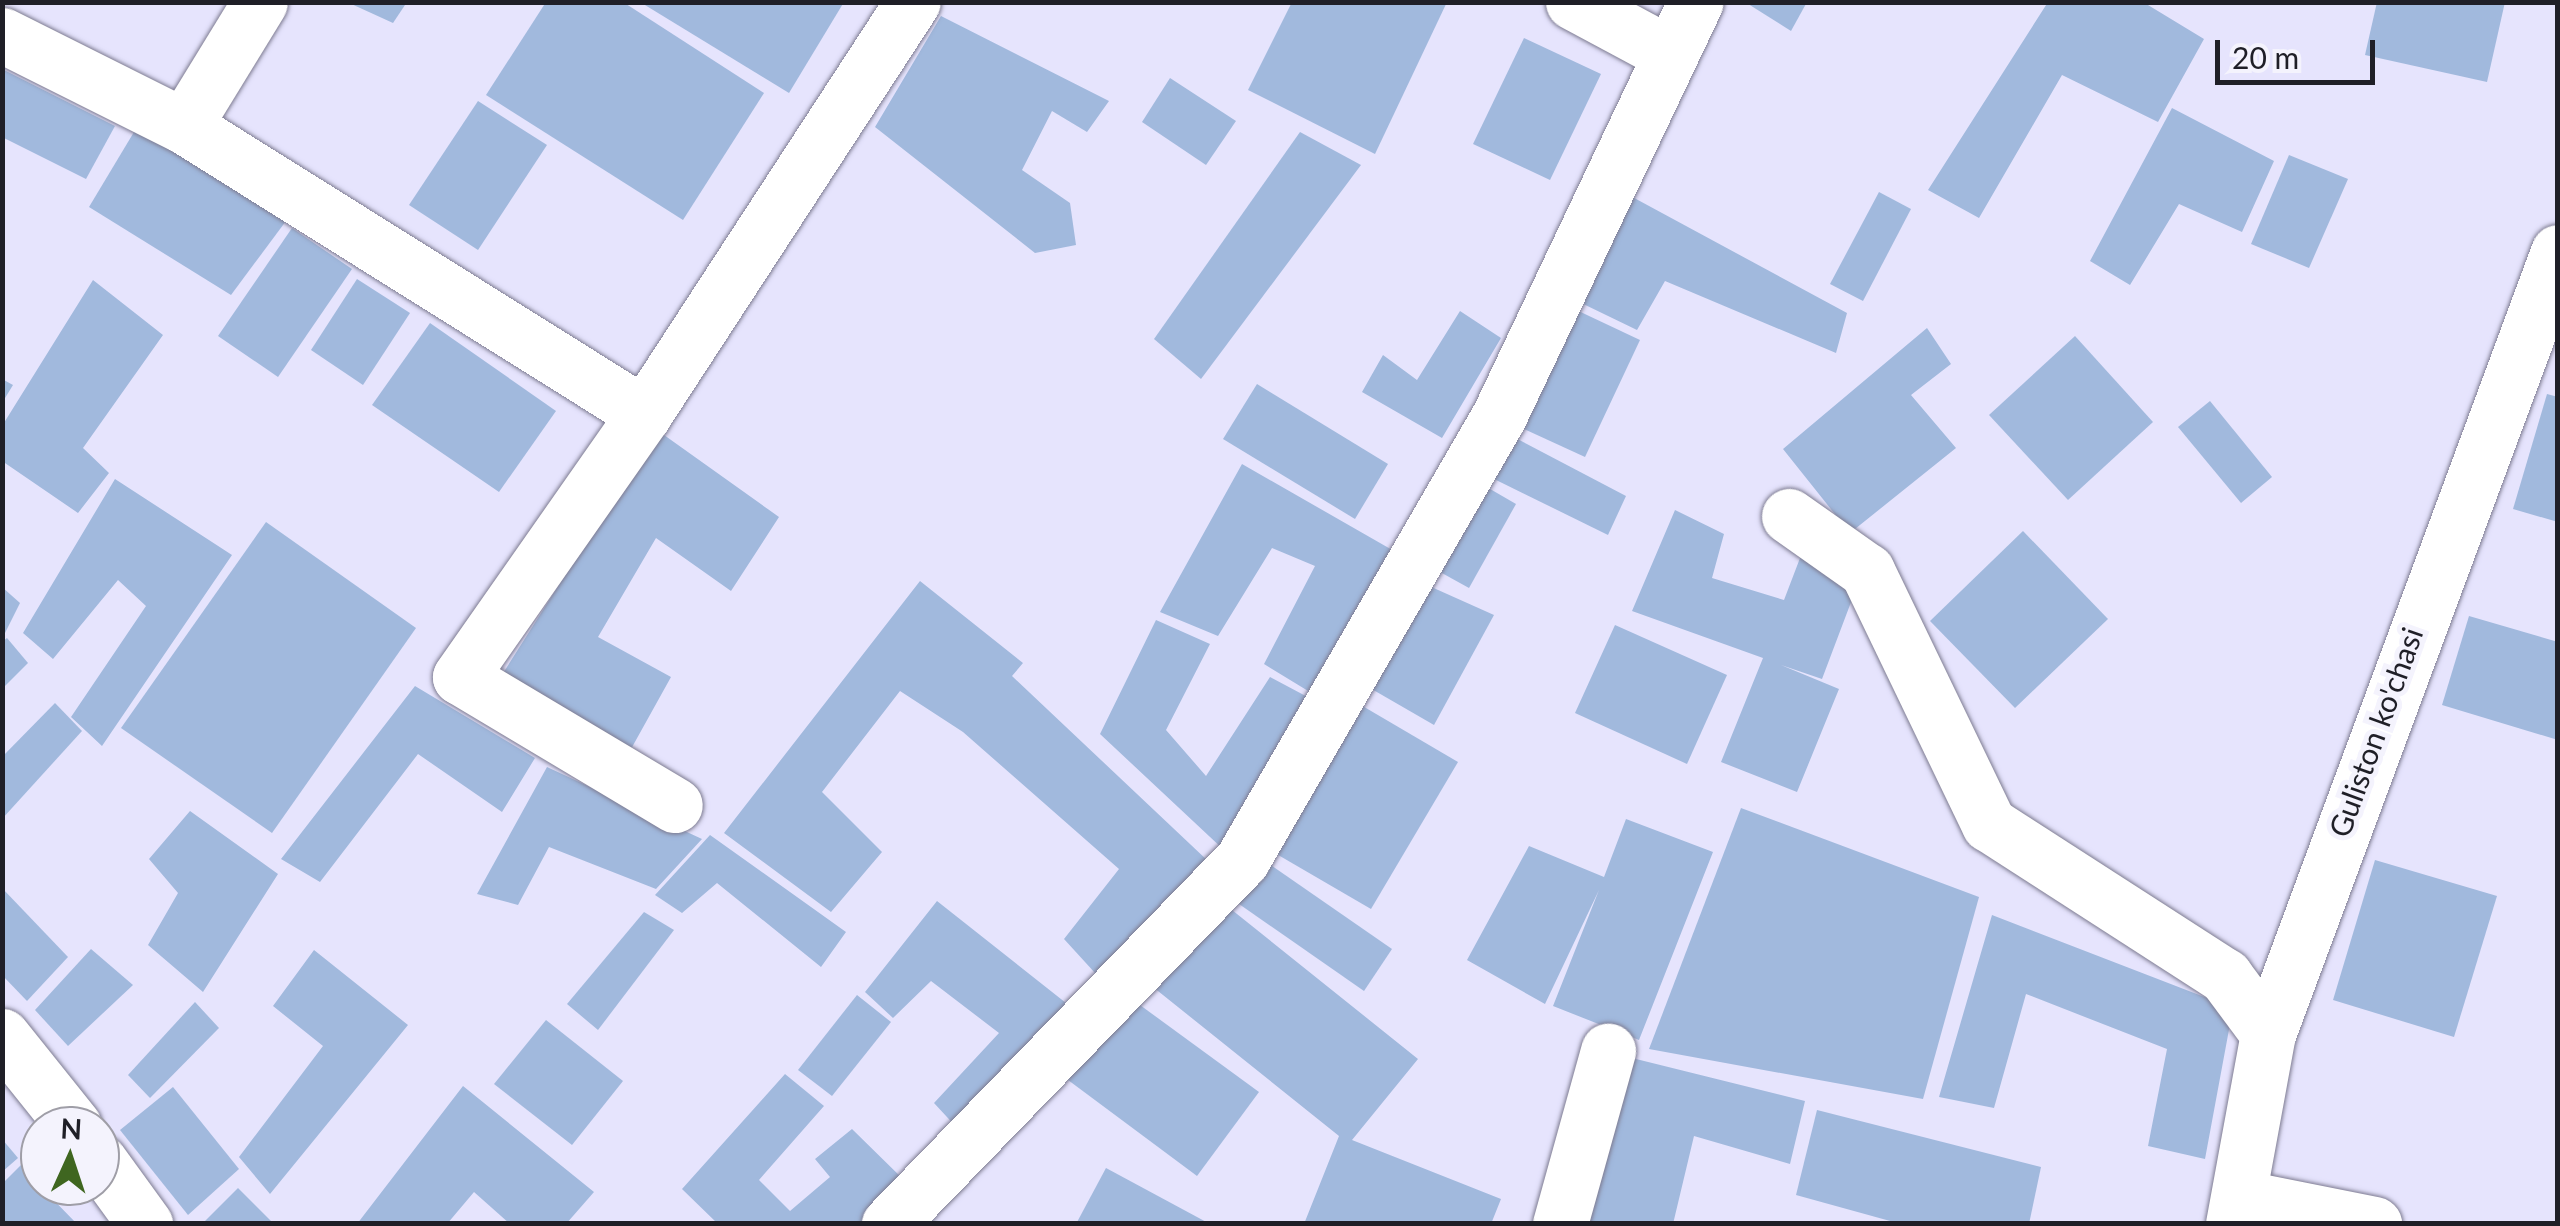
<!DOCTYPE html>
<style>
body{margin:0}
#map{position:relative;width:2560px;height:1226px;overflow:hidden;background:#e6e4fd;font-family:Lato,sans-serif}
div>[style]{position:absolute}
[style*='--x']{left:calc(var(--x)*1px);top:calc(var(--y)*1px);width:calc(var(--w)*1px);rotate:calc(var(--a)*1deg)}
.building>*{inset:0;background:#a1b9dd}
.roads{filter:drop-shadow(0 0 2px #7d7b91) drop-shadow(0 0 2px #7d7b91)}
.street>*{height:55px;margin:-27.5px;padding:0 27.5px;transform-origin:27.5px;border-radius:27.5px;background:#fff}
.secondary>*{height:55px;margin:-27.5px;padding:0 27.5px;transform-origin:27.5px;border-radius:27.5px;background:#fff}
span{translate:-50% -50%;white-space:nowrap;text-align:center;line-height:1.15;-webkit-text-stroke:10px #f4f3fd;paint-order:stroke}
.street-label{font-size:30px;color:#1f1f27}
.frame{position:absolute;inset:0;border:5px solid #1f1f27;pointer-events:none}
.north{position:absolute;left:20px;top:1106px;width:100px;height:100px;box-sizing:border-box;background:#f4f3fd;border:2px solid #9f9ea7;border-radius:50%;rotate:3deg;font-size:28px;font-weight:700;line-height:40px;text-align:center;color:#1f1f27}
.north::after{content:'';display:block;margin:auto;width:35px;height:45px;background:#3f6620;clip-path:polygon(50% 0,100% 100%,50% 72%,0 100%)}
.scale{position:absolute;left:2215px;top:40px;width:160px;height:45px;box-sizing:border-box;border:5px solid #1f1f27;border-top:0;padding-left:12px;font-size:30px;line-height:35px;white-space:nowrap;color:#1f1f27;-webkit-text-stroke:8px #f4f3fd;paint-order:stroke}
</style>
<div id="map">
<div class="building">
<div style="clip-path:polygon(347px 2px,407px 2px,393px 23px)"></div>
<div style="clip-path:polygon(546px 2px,623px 2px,764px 93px,683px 220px,486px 95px)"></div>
<div style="clip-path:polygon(640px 2px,844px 2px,789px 93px)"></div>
<div style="clip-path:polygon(1292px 2px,1447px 2px,1375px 154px,1248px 90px)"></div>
<div style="clip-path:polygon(1745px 2px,1807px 2px,1791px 31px)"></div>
<div style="clip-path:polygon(2048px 2px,2143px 2px,2204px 39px,2158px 122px,2062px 75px,1979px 218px,1928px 190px)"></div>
<div style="clip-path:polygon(2377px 2px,2505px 2px,2487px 82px,2365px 55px)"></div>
<div style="clip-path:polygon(941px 16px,1109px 101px,1087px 132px,1052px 111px,1022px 170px,1070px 203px,1076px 245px,1035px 253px,875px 127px)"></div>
<div style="clip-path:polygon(1524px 38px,1601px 74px,1550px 180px,1473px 144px)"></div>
<div style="clip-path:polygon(2px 69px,115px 126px,86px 179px,2px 137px)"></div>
<div style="clip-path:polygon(1170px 78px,1236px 121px,1206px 165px,1142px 122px)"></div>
<div style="clip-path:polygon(478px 101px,547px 145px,478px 250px,409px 205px)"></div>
<div style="clip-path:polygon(2172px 108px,2274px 161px,2242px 232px,2179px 204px,2130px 285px,2090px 261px)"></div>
<div style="clip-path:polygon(137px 127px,286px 221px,231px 295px,89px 207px)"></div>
<div style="clip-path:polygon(1300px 132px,1361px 165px,1201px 379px,1154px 339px)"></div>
<div style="clip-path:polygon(2289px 155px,2348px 179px,2309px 268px,2251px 244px)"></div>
<div style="clip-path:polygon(1879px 192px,1911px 209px,1863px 301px,1830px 284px)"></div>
<div style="clip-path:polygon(1625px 193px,1847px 313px,1836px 353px,1665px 281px,1637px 330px,1575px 300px)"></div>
<div style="clip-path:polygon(292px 228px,352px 269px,278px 377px,218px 336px)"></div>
<div style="clip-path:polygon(357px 279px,410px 313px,363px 385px,311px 350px)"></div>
<div style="clip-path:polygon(93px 280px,163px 335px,83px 448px,109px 473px,78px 513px,2px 461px,2px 426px)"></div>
<div style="clip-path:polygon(1570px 307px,1640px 340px,1585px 457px,1515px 425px)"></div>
<div style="clip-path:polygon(1460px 311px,1501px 338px,1442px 438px,1362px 392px,1383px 355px,1417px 380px)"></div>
<div style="clip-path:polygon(430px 323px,556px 411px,499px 492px,372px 405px)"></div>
<div style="clip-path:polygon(1927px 328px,1951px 364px,1911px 395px,1956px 448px,1850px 533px,1783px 449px)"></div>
<div style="clip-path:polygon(2075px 336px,2153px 422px,2068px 500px,1989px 415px)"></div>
<div style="clip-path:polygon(2px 379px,13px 385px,2px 403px)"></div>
<div style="clip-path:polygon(1257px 384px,1388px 464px,1355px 519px,1223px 439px)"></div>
<div style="clip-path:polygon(2547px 394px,2558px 397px,2558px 522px,2513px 509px)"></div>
<div style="clip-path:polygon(2210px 401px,2272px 477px,2241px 503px,2178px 427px)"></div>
<div style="clip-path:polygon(657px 430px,779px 517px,731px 591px,656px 538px,598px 637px,671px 677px,626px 758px,500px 678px)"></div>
<div style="clip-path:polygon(1508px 434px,1626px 496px,1608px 535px,1490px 477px)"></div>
<div style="clip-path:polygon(1242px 464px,1401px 555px,1318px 697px,1264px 664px,1315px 566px,1272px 548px,1218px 636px,1160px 612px)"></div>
<div style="clip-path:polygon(115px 479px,232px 555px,102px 746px,71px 717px,146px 606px,118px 580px,53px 659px,23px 633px)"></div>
<div style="clip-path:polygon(1478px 482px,1516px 504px,1469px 588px,1431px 567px)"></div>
<div style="clip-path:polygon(1675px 510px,1724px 534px,1712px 578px,1784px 600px,1805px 545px,1859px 581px,1822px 679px,1781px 665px,1839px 689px,1797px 792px,1721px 762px,1763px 658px,1632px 611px)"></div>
<div style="clip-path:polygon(266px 522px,416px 628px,272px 833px,121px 728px)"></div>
<div style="clip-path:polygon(2023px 531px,2108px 619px,2015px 708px,1930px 621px)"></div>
<div style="clip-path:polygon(920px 581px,1023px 663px,1012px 676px,1208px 861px,1106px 985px,1064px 939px,1119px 869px,963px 732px,900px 691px,822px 792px,882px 852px,831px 912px,724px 833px)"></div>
<div style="clip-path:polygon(1418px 581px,1494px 615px,1434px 725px,1363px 684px)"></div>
<div style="clip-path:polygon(2px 587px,20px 603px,2px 639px)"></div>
<div style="clip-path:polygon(2469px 616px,2558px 642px,2558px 740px,2442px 705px)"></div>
<div style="clip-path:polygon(1156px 620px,1210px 644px,1166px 730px,1206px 776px,1270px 677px,1317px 702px,1225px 851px,1100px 734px)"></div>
<div style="clip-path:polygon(1615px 625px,1727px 675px,1687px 764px,1575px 713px)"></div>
<div style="clip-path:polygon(7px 638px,28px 663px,2px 689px,2px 642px)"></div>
<div style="clip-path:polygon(415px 686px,535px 758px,502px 812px,418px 754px,320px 882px,281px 859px)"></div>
<div style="clip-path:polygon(1354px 701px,1458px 762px,1371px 909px,1268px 849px)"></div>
<div style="clip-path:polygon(55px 703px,82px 731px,2px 819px,2px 757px)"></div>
<div style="clip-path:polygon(547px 767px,702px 839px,656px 889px,549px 847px,518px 905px,477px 894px)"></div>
<div style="clip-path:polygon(1741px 808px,1979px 897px,1923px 1099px,1649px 1049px)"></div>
<div style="clip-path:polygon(190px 811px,278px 874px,203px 992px,148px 945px,178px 893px,149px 859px)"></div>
<div style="clip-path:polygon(1626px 819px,1713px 852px,1639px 1040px,1553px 1006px,1599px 890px,1545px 1004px,1467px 960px,1529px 846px,1604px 877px)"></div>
<div style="clip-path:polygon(710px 835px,846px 932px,821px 967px,717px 883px,682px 913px,655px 895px)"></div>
<div style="clip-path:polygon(2375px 860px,2497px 896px,2454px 1037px,2333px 1000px)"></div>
<div style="clip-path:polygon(1268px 863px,1392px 949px,1364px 991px,1239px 904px)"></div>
<div style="clip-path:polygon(2px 888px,68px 957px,27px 1001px,2px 975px)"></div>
<div style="clip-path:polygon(1217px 898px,1418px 1059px,1352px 1140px,1501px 1199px,1491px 1224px,1304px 1224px,1339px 1136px,1148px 983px)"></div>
<div style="clip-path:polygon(937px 901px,1066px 1003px,959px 1130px,934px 1103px,999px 1033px,931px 981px,893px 1018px,865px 992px)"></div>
<div style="clip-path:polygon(644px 912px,674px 930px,598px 1030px,567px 1004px)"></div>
<div style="clip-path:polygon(1992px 915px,2233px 1008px,2205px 1159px,2148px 1146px,2167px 1049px,2026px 994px,1994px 1108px,1939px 1097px)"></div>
<div style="clip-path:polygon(91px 949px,133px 985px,68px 1046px,35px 1010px)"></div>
<div style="clip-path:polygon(314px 950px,408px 1025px,270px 1194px,239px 1157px,323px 1046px,273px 1006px)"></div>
<div style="clip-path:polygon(857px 995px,891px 1022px,832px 1096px,798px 1070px)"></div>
<div style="clip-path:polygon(1129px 997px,1259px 1092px,1197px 1176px,1068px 1080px)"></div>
<div style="clip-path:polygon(195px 1002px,219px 1028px,150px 1098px,128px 1075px)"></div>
<div style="clip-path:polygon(546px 1020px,623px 1081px,572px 1145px,494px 1084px)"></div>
<div style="clip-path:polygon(1628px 1057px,1805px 1101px,1790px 1164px,1694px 1136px,1673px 1224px,1579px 1224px)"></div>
<div style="clip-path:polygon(785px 1074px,824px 1106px,759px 1180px,790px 1211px,830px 1177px,815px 1159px,852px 1129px,907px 1183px,862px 1224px,718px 1224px,682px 1189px)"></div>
<div style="clip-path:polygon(463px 1086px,594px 1192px,566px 1224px,510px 1224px,474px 1192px,447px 1224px,357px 1224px)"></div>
<div style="clip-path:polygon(173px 1087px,239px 1169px,188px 1215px,120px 1130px)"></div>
<div style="clip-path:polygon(1817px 1110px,2041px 1167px,2029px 1224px,1901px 1224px,1796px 1195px)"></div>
<div style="clip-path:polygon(2px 1139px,18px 1158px,2px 1172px)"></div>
<div style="clip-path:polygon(24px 1162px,40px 1186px,77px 1224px,2px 1224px,2px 1184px)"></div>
<div style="clip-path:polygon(1106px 1168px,1210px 1224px,1076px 1224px)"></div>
<div style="clip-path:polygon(238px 1188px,274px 1224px,202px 1224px)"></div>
</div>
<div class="roads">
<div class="street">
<div style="--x:1573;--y:2;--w:108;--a:28.2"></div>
<div style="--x:2;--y:35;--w:203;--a:26.6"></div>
<div style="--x:184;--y:126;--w:543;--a:32.05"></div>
<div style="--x:644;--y:414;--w:492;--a:-56.9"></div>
<div style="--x:184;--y:126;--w:145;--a:-58.5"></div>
<div style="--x:644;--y:414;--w:321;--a:125"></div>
<div style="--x:460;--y:677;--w:250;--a:30.8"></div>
<div style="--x:1789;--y:516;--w:95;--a:35.2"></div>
<div style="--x:1867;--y:571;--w:281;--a:64.3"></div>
<div style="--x:1989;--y:824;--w:281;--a:32.8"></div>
<div style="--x:2225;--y:976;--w:72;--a:53.4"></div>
<div style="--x:2239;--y:1197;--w:138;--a:11.3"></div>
<div style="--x:889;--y:1224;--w:507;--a:-45.88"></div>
<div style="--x:1242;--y:860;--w:513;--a:-59.94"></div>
<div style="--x:1499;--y:416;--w:458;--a:-64.6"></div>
<div style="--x:1560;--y:1224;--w:180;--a:-74.5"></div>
<div style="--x:2233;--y:1224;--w:193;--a:-79.6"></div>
<div style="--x:2268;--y:1034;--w:834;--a:-69.65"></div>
</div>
<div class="secondary">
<div style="--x:2;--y:1036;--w:115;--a:51.3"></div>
<div style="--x:100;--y:1162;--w:77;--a:54"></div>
</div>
</div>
<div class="street-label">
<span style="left:2375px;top:732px;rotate:-70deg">Guliston ko'chasi</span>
</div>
<div class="frame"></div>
<div class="north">N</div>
<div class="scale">20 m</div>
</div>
